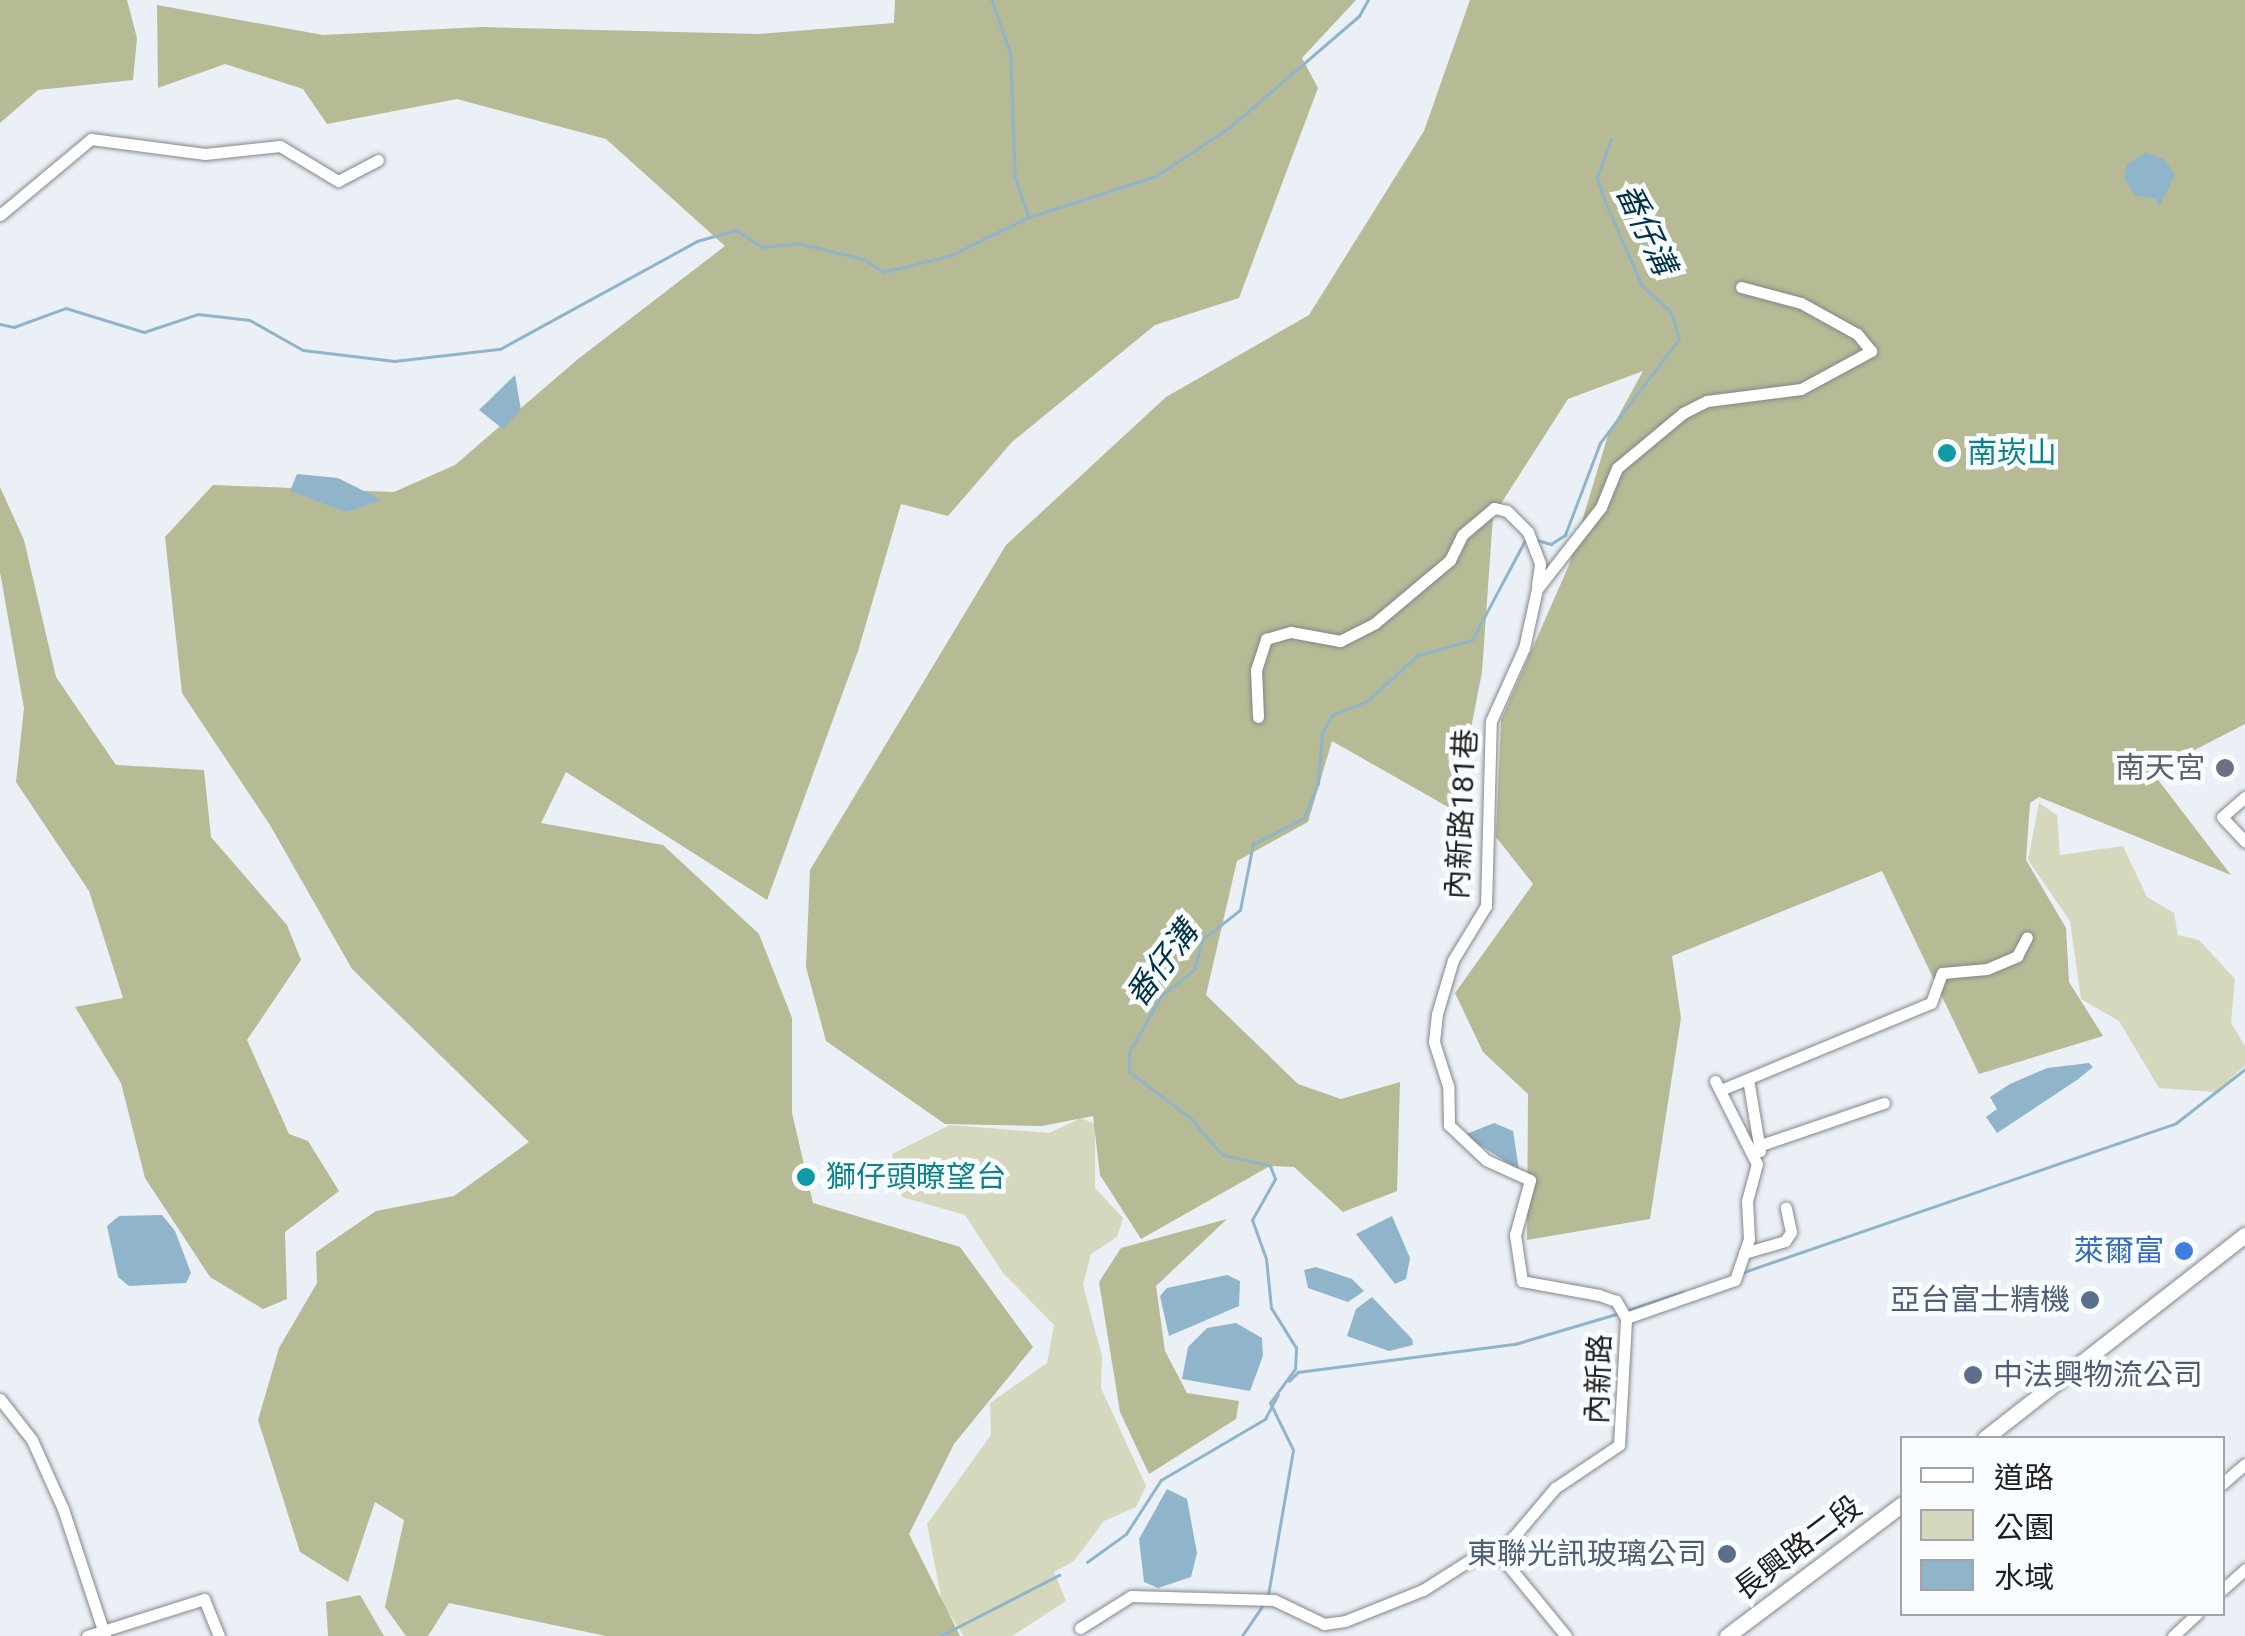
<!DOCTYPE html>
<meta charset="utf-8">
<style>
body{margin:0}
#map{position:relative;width:2245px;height:1636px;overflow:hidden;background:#eaf0f5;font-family:Roboto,"Noto Sans TC",sans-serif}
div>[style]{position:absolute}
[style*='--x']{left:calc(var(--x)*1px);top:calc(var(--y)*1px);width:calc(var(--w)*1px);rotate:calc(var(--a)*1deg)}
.green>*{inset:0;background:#d5d8bd}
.forest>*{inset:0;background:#b6ba95}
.water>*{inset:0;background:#90b4ca}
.stream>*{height:2.5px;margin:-1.25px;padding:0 1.25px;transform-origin:1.25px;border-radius:1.25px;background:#90b4ca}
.roads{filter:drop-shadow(0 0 2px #82878c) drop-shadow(0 0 2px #82878c)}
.street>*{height:11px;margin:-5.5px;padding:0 5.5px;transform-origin:5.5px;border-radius:5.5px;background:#fff}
.secondary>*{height:15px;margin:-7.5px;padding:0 7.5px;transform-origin:7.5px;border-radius:7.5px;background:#fff}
.dots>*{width:28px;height:28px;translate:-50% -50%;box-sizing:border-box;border:5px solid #fafdff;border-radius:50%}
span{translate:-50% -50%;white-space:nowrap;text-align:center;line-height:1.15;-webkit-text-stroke:9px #fafdff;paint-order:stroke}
.culture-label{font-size:30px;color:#0d838f}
.left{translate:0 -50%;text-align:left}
.worship-label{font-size:30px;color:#5b616d}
.right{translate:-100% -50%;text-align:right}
.street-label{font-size:30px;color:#1e2022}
.shop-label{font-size:30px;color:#366cbe}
.service-label{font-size:30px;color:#4e5e75}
.water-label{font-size:32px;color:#00334a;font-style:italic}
.legend{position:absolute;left:1900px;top:1436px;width:325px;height:180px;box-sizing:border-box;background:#fafdff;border:2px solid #a2a5a7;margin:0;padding:12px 18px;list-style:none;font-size:30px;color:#1e2022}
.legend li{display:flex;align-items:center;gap:20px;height:50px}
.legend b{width:50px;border:2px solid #a2a5a7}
</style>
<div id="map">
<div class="green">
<div style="clip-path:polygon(2039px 803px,2057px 815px,2060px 855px,2123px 846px,2147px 897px,2174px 913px,2178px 935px,2199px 940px,2235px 979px,2231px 1023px,2245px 1046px,2245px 1066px,2215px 1092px,2159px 1088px,2119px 1021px,2081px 999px,2070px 921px,2028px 860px)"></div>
<div style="clip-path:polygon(1081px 1118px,1095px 1124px,1095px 1188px,1123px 1218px,1117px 1237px,1091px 1254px,1083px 1285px,1102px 1356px,1101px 1388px,1146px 1486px,1136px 1507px,1104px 1521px,1074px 1561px,1054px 1572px,1066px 1601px,1012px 1636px,964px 1636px,942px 1603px,927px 1524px,991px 1435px,990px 1403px,1047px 1363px,1054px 1325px,1003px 1273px,965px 1215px,902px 1197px,892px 1154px,950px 1125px,1049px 1133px)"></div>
</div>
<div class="forest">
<div style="clip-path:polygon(0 0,127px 0,137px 38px,133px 80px,38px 90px,0 123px)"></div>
<div style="clip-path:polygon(895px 0,1356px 0,1302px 58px,1318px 88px,1239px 298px,1155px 325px,1012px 442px,948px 516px,901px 504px,858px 651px,767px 900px,566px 772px,541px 823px,663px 845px,759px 934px,792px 1018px,792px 1113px,813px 1203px,960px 1247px,1033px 1347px,954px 1444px,909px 1534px,960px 1636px,606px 1636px,449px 1603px,428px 1636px,406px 1636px,385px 1607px,404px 1520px,375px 1502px,348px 1582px,300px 1552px,258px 1420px,279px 1348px,317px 1283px,316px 1252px,376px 1211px,454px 1196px,529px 1142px,352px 969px,270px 825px,182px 693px,165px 537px,213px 485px,394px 492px,455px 465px,578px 359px,725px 246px,606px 139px,457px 99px,327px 124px,303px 89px,225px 64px,158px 88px,157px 5px,323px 35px,482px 27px,758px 34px,894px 23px)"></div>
<div style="clip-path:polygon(1470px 0,2245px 0,2245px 724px,2152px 772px,2231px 875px,2039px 797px,2030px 803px,2026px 860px,2066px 928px,2069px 982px,2103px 1036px,1979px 1074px,1882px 871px,1672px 956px,1681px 1018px,1650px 1219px,1527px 1240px,1528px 1094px,1483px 1052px,1455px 993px,1533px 884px,1496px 837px,1501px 720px,1569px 565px,1608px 435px,1643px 371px,1568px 399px,1493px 516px,1482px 672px,1455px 811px,1332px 741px,1308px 822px,1237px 861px,1206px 995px,1298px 1084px,1341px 1099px,1400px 1082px,1397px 1191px,1343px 1212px,1294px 1167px,1270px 1166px,1141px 1239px,1100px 1175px,1093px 1116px,1042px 1126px,945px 1124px,826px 1041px,806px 967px,810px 870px,1006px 545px,1166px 397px,1309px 315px,1424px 131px)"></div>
<div style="clip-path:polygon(0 487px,24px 540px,56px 677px,116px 765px,204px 770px,211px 837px,287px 925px,301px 960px,247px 1040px,289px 1134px,308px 1141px,339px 1191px,285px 1232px,287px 1299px,263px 1309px,210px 1277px,145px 1178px,121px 1083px,75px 1007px,123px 998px,89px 891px,16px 782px,24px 708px,0 572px)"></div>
<div style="clip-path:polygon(1227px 1219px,1156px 1286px,1165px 1351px,1187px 1393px,1239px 1401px,1236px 1419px,1149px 1474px,1120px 1412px,1099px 1282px,1121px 1248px)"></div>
<div style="clip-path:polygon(360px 1595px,384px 1636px,328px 1636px,326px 1602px)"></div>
</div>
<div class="water">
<div style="clip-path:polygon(2146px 152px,2165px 160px,2175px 175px,2159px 207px,2156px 199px,2134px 195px,2124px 178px,2127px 165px)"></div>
<div style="clip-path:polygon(515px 375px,521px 410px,503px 429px,479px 410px)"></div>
<div style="clip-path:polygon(297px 474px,338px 478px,382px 500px,346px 512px,290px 491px)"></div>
<div style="clip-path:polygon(2089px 1063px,2093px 1067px,2077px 1080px,1997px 1133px,1986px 1117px,1997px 1109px,1990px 1097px,2010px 1084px,2047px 1068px)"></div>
<div style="clip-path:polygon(1494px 1123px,1513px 1131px,1519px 1170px,1464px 1135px)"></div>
<div style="clip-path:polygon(162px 1215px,175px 1231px,191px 1273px,186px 1283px,129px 1286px,118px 1277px,107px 1226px,119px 1216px)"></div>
<div style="clip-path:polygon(1392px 1216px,1410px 1258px,1406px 1279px,1395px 1284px,1356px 1234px)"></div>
<div style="clip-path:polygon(1316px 1267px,1352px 1279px,1364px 1291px,1348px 1302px,1308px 1288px,1304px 1270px)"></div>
<div style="clip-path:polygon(1227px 1275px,1240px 1281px,1239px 1306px,1169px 1336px,1160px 1296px,1167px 1288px)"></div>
<div style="clip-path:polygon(1372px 1297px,1412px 1339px,1413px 1345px,1389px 1351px,1347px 1336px,1356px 1309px)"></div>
<div style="clip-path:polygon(1236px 1323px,1262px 1338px,1263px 1356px,1250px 1391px,1182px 1379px,1188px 1347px,1207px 1328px)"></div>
<div style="clip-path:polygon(1167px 1489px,1187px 1499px,1197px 1553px,1191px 1577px,1158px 1588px,1144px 1582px,1139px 1539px)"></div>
</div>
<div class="stream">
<div style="--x:992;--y:0;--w:58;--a:70.9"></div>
<div style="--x:1011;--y:55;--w:122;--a:88.1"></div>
<div style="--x:1015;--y:177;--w:42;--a:70.7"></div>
<div style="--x:0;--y:324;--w:14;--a:12"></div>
<div style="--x:14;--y:327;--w:55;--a:-20.1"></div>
<div style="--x:66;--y:308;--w:82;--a:17.1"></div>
<div style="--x:144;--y:332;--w:57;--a:-18.4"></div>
<div style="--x:198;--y:314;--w:52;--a:6.6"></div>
<div style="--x:250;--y:320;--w:61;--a:29.5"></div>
<div style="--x:303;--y:350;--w:92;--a:6.9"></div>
<div style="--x:394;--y:361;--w:107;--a:-6.5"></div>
<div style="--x:500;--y:349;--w:225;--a:-28.7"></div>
<div style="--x:697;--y:241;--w:41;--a:-15.8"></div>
<div style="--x:736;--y:230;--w:31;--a:33"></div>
<div style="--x:762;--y:247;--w:36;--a:-6"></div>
<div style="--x:798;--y:243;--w:68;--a:13.6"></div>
<div style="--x:864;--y:259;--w:23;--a:34"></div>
<div style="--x:883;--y:272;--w:71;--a:-13.8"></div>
<div style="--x:952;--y:255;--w:86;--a:-26.3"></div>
<div style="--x:1029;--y:217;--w:133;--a:-17.9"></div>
<div style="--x:1156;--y:176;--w:89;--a:-33.5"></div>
<div style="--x:1230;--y:127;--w:170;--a:-40.7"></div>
<div style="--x:1359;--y:16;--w:18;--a:-61"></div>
<div style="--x:1537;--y:540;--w:15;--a:16"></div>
<div style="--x:1551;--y:544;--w:17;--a:-33"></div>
<div style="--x:1565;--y:535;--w:98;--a:-69.2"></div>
<div style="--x:1600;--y:443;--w:131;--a:-52.8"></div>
<div style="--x:1679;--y:339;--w:28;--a:-107"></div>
<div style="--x:1671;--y:312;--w:39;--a:-138"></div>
<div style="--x:1642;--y:286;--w:92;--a:-113.8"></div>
<div style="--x:1605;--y:202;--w:26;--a:-108"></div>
<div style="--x:1597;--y:177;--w:40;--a:-69.8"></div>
<div style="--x:1741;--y:1273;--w:460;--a:-19"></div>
<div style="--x:2176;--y:1123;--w:88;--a:-38"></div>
<div style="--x:1628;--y:1310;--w:57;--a:-18.4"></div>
<div style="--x:1289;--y:1381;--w:13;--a:-45"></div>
<div style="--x:1298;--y:1372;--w:219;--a:-7.4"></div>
<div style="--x:1515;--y:1344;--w:105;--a:-16.5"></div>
<div style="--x:1087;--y:1562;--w:48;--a:-35.7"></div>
<div style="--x:1126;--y:1534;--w:64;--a:-57.1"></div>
<div style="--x:1161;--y:1480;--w:121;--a:-30.4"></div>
<div style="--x:1265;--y:1419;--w:27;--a:-62"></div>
<div style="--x:1268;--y:1595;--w:147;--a:-80.2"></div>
<div style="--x:1293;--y:1450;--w:52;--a:-116.1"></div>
<div style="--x:1270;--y:1403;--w:42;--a:-53.7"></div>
<div style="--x:1295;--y:1369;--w:21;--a:-87"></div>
<div style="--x:1296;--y:1348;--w:47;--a:-122"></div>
<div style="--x:1271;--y:1308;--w:49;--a:-95.8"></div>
<div style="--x:1266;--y:1259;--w:41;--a:-109.7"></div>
<div style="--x:1252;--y:1220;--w:47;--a:-60.7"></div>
<div style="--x:1275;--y:1179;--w:14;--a:-111"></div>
<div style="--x:1270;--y:1166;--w:49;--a:-167.1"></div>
<div style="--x:1222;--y:1155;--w:48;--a:-130.7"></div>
<div style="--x:1191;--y:1119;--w:78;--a:-142.8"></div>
<div style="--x:1129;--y:1072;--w:20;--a:-90"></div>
<div style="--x:1129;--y:1052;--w:66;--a:-59.9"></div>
<div style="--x:1162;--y:995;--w:41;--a:-38"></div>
<div style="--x:1194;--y:970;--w:31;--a:-75"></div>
<div style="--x:1202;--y:940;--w:48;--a:-38.3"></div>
<div style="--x:1240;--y:910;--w:67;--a:-78.9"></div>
<div style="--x:1253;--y:844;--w:57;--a:-27"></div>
<div style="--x:1304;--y:818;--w:38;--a:-68"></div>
<div style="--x:1318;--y:783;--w:50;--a:-85.4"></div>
<div style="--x:1322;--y:733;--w:21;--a:-61"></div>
<div style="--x:1332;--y:715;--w:36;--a:-21"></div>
<div style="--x:1366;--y:702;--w:70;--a:-42.1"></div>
<div style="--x:1418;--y:655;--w:56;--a:-15.5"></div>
<div style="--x:1472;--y:640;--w:111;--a:-62"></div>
<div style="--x:940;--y:1636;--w:134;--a:-27.1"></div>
<div style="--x:1242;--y:1636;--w:41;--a:-55.9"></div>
</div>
<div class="roads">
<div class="street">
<div style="--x:0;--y:215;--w:119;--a:-39.9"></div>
<div style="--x:91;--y:139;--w:115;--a:7.5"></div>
<div style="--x:205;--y:154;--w:75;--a:-6.1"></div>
<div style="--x:280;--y:146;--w:68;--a:31.1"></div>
<div style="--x:338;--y:181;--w:45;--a:-27.7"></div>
<div style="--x:1258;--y:717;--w:47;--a:-92.4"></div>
<div style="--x:1256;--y:670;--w:33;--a:-72"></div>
<div style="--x:1266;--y:639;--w:26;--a:-16"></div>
<div style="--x:1291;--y:632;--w:50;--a:10.4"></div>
<div style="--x:1340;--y:641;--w:39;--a:-27"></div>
<div style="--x:1375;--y:623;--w:98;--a:-40"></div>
<div style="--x:1450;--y:560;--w:28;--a:-64"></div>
<div style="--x:1462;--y:535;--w:42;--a:-40.2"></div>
<div style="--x:1494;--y:508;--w:13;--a:13"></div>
<div style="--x:1507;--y:511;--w:30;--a:45"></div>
<div style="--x:1528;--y:532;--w:34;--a:69"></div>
<div style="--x:1540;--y:564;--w:21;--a:98"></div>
<div style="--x:2245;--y:797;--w:30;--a:139"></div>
<div style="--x:2222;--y:817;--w:34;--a:47"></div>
<div style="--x:1748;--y:1079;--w:73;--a:80.5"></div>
<div style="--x:1723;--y:1089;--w:225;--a:-22.5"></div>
<div style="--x:1931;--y:1003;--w:32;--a:-70"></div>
<div style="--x:1942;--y:973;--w:45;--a:-5.1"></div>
<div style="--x:1987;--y:969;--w:33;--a:-23"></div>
<div style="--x:2017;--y:956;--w:21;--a:-62"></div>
<div style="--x:1761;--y:1145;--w:130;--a:-18.9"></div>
<div style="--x:1744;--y:1253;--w:43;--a:-16.3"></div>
<div style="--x:1785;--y:1241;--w:11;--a:-56"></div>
<div style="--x:1791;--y:1232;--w:25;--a:-102"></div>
<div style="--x:1626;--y:1318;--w:20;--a:-120"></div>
<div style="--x:1616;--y:1301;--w:18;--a:-161"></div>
<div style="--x:1599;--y:1295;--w:78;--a:-169.7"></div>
<div style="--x:1522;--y:1281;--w:47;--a:-98.7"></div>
<div style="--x:1515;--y:1235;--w:57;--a:-74.7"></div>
<div style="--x:1530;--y:1180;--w:48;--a:-155.6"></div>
<div style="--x:1486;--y:1160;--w:51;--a:-136.6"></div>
<div style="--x:1449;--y:1125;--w:39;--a:-91"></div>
<div style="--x:1448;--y:1086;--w:46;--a:-107.7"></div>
<div style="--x:1434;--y:1042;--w:28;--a:-84"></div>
<div style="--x:1437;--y:1014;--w:56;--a:-73.5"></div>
<div style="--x:1453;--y:960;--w:63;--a:-58.6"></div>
<div style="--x:1486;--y:906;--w:185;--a:-88.5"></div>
<div style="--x:1491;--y:721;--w:80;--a:-65.7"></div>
<div style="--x:1524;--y:648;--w:60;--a:-77.6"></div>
<div style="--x:1537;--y:589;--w:104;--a:-52"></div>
<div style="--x:1601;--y:507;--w:42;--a:-67.7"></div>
<div style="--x:1617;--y:468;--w:86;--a:-39.8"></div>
<div style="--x:1683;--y:413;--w:27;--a:-27"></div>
<div style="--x:1707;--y:401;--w:95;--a:-7.3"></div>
<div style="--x:1801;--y:389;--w:80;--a:-28.5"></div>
<div style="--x:1871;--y:351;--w:22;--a:-129"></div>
<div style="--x:1857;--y:334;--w:64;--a:-151"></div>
<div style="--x:1801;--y:303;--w:62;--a:-165.1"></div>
<div style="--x:0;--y:1399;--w:52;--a:52"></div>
<div style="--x:32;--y:1440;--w:76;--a:65.8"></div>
<div style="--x:63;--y:1509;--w:134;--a:71.7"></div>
<div style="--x:2222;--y:1484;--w:30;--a:-41"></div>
<div style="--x:2222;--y:1590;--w:31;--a:-42"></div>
<div style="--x:1080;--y:1628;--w:60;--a:-32.1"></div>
<div style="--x:1131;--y:1596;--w:143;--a:1.6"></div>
<div style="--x:1274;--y:1600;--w:55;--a:25.6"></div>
<div style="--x:1324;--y:1624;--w:21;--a:-8"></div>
<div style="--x:1345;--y:1621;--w:84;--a:-21.7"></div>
<div style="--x:1423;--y:1590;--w:69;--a:-32.5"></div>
<div style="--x:1481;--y:1553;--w:18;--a:3"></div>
<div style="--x:87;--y:1636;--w:123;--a:-17.5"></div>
<div style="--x:204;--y:1599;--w:40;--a:68"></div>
<div style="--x:1566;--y:1636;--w:106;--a:-129.3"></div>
<div style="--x:1499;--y:1554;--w:87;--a:-49.7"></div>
<div style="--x:1555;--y:1488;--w:77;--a:-33.9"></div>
<div style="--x:1619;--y:1445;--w:127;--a:-86.8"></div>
<div style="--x:1626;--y:1318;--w:115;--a:-19.2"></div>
<div style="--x:1735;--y:1280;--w:43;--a:-71.1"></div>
<div style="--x:1749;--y:1239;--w:38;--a:-93"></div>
<div style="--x:1747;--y:1201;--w:38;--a:-75"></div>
<div style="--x:1757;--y:1164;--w:93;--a:-116.8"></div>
<div style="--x:2173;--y:1636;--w:33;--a:-43"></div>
</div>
<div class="secondary">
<div style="--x:1985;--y:1438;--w:330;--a:-38"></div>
<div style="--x:1727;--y:1636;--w:219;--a:-37"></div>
</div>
</div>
<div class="dots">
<div style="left:1947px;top:453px;background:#0f9aa8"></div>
<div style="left:2225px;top:768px;background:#6b7280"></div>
<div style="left:806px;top:1177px;background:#0f9aa8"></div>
<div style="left:2184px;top:1251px;background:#3f7fe0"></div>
<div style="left:2090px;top:1300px;background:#5c6f8a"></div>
<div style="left:1973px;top:1375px;background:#5c6f8a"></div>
<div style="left:1727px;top:1554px;background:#5c6f8a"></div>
</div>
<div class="culture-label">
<span class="left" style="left:1967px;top:453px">南崁山</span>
<span class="left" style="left:826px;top:1177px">獅仔頭暸望台</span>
</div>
<div class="worship-label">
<span class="right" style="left:2205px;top:768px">南天宮</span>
</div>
<div class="street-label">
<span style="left:1462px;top:814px;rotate:-87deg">內新路181巷</span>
<span style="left:1599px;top:1379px;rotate:-88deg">內新路</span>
<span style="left:1798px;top:1548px;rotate:-37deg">長興路二段</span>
</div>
<div class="shop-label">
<span class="right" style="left:2164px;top:1251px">萊爾富</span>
</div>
<div class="service-label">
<span class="right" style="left:2070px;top:1300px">亞台富士精機</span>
<span class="left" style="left:1993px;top:1375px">中法興物流公司</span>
<span class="right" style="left:1707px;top:1554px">東聯光訊玻璃公司</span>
</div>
<div class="water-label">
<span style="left:1646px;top:229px;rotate:65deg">番仔溝</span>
<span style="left:1162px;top:964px;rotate:-53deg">番仔溝</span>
</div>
<ul class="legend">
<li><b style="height:12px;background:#fff"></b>道路</li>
<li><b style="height:28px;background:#d5d8bd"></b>公園</li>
<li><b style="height:28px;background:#90b4ca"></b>水域</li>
</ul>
</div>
